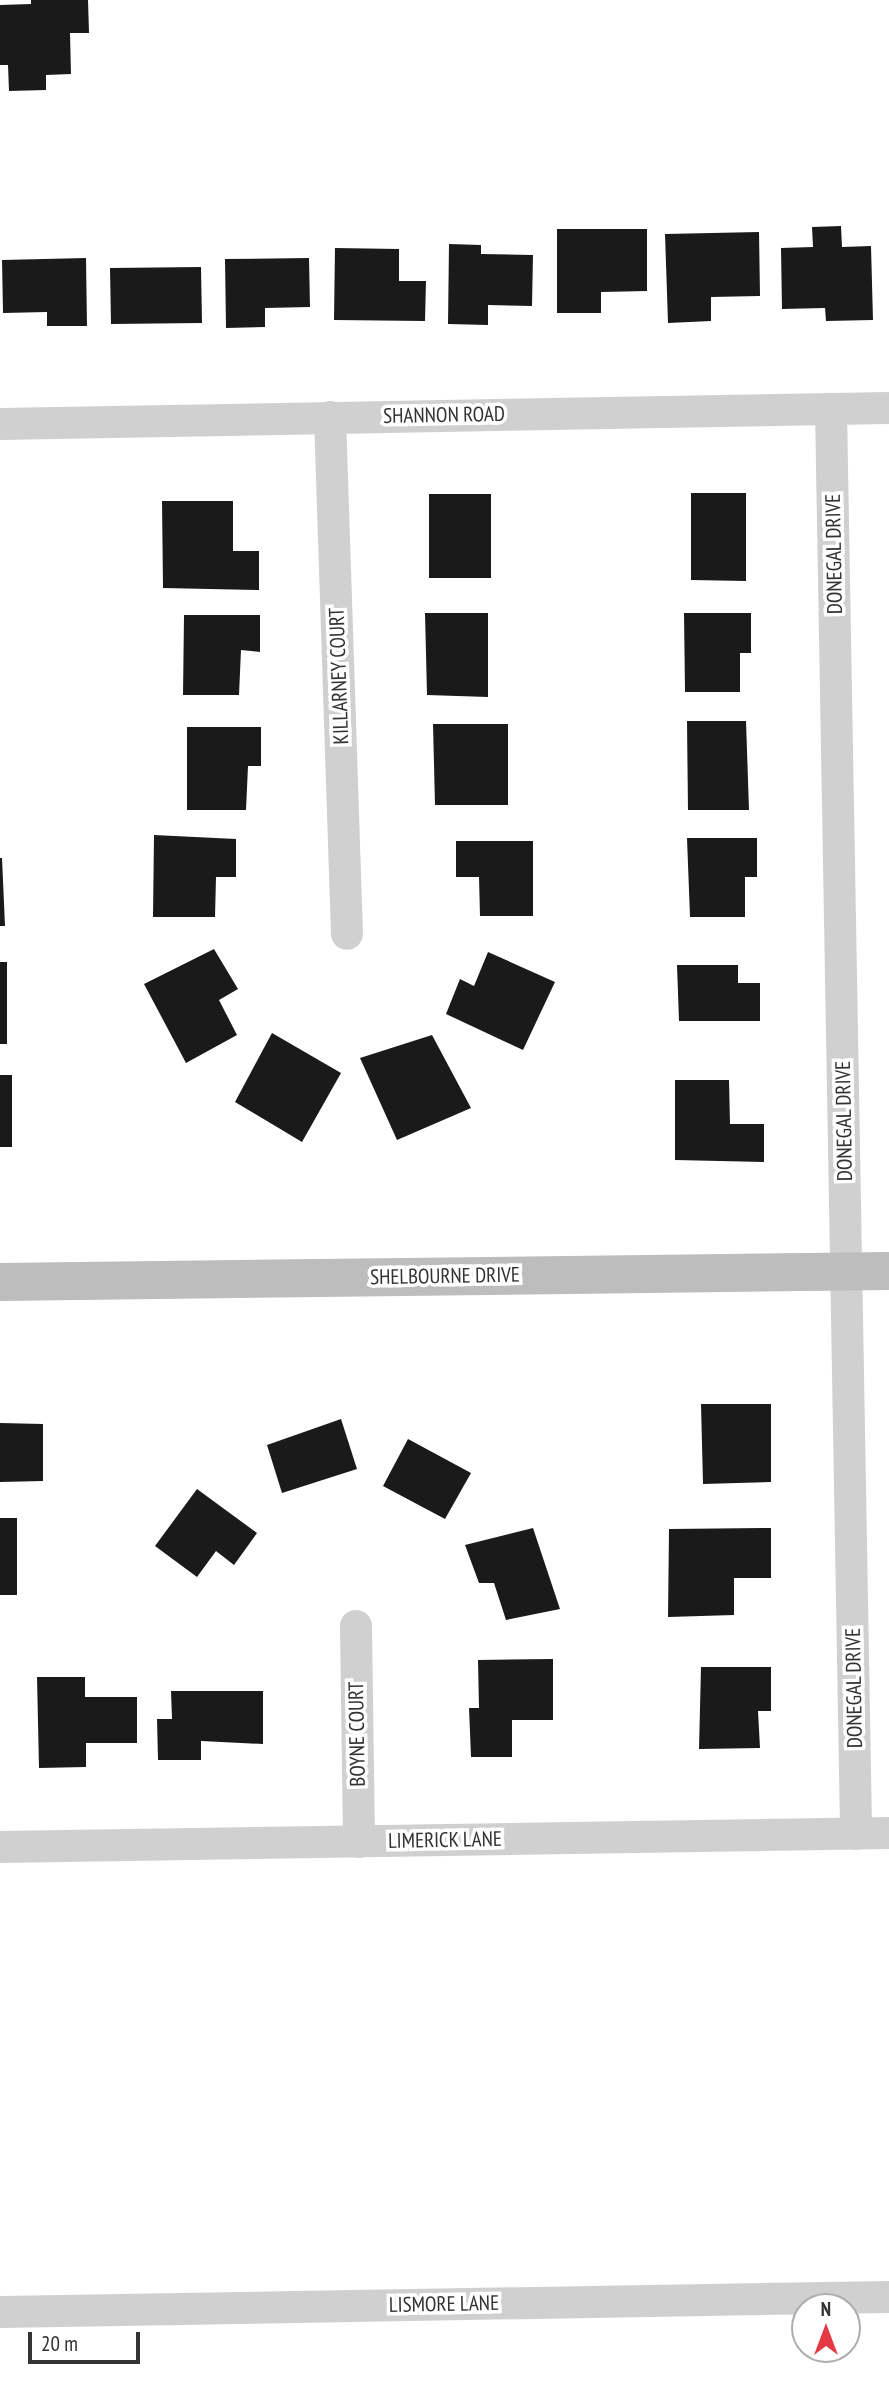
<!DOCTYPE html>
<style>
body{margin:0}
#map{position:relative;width:889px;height:2391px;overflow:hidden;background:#fff;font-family:"PT Sans Narrow",sans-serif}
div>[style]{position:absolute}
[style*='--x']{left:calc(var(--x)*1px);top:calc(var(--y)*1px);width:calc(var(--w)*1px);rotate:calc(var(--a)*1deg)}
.building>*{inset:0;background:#1a1a1a}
.street>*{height:32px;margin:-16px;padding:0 16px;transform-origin:16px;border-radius:16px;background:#d0d0d0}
.secondary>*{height:38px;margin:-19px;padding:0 19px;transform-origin:19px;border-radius:19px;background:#bdbdbd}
span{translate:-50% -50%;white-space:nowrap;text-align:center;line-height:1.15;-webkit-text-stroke:7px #fff;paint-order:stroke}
.street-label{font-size:21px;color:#333}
.north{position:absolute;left:791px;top:2293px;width:70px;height:70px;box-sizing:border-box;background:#fff;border:2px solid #adadad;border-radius:50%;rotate:0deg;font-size:19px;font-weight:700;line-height:28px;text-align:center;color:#333}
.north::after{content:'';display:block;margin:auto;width:24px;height:32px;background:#e63946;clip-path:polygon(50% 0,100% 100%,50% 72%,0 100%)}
.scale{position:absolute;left:28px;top:2332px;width:112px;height:32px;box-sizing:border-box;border:4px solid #333;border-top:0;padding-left:9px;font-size:21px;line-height:24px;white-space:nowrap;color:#333;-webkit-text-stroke:5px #fff;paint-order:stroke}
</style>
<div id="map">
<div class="building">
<div style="clip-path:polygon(31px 0,88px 0,89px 33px,70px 33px,71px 74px,46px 75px,46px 90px,9px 91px,8px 65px,0 65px,0 5px,31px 4px)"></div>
<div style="clip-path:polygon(841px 226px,842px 247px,871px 246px,873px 320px,826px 321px,825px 308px,782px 309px,781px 248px,813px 247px,812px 227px)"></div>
<div style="clip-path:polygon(557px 229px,647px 229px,647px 291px,601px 292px,601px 313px,557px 313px)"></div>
<div style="clip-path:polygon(759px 232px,760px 296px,711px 297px,711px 321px,668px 323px,665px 234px)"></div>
<div style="clip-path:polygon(449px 244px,481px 245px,481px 254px,533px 255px,532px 306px,488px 305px,488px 325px,448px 324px)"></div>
<div style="clip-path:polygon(335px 248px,399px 249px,399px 281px,426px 281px,425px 321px,334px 320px)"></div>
<div style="clip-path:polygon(86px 258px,87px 326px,47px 326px,47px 312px,3px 313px,2px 260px)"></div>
<div style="clip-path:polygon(309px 258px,310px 307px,265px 308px,265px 327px,226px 328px,225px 259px)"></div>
<div style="clip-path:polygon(201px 267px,202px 323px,111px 324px,110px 268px)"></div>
<div style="clip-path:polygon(691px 493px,746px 493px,746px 581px,691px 580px)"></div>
<div style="clip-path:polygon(429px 494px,491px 494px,491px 578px,429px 578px)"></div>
<div style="clip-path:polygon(162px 501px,233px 501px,233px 551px,259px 551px,259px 590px,163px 588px)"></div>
<div style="clip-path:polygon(425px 613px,488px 613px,488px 697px,427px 695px)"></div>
<div style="clip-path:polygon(684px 613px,751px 613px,751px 653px,740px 653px,740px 692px,685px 692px)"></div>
<div style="clip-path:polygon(184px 615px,260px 615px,260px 652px,241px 650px,239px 695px,183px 695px)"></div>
<div style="clip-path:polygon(687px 721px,746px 721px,749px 810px,688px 810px)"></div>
<div style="clip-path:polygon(433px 724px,508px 724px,508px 805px,435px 805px)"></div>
<div style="clip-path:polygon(187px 727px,261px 727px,261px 766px,248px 766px,246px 810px,187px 810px)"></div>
<div style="clip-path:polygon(154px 835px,236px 839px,236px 877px,216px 877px,215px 917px,153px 917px)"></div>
<div style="clip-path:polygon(687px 838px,757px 838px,757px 877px,745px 877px,745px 917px,690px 917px)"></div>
<div style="clip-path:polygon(456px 841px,533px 841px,533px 916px,480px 916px,479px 877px,456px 877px)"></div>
<div style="clip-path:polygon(0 858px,2px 858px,5px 926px,0 926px)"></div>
<div style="clip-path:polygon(214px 949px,238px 989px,219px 1000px,237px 1035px,186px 1063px,144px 984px)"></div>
<div style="clip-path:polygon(488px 952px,555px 982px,523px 1050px,446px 1014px,460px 979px,474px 986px)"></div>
<div style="clip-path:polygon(0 962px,7px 962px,7px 1044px,0 1044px)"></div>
<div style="clip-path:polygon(677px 965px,738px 965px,738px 983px,760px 983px,760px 1021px,679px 1021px)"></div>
<div style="clip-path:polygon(272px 1033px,341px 1073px,302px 1142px,235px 1102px)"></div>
<div style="clip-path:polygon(432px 1035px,471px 1108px,397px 1140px,360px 1058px)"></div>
<div style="clip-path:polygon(0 1075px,12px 1075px,12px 1147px,0 1147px)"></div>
<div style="clip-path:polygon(675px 1080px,729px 1080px,730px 1124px,764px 1124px,764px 1162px,675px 1160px)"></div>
<div style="clip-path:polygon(701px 1404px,771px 1404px,771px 1482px,703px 1484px)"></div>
<div style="clip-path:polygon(341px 1419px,357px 1469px,282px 1493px,267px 1445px)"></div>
<div style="clip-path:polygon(0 1423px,43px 1424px,43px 1481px,0 1482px)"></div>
<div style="clip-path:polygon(408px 1439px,471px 1473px,445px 1519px,383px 1486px)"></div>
<div style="clip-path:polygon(197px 1489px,257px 1533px,234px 1565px,216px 1551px,197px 1577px,155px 1546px)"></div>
<div style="clip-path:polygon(0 1518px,17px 1518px,17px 1595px,0 1595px)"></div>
<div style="clip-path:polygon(533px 1528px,560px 1609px,506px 1620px,494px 1583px,479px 1583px,465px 1545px)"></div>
<div style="clip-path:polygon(771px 1528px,771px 1578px,734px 1578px,734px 1615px,668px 1617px,669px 1529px)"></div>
<div style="clip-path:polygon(553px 1659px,553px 1720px,512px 1720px,512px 1757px,471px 1757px,469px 1708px,479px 1708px,478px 1660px)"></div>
<div style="clip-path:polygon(701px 1667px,771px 1667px,771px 1711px,758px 1711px,760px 1748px,699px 1749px)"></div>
<div style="clip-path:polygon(37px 1677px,85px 1677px,85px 1697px,137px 1697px,137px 1743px,86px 1743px,86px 1767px,39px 1768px)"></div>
<div style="clip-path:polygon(171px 1691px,263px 1691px,263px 1744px,201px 1741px,201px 1760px,158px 1760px,157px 1719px,172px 1719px)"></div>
</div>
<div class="street">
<div style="--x:831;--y:409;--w:1425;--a:88.99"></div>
<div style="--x:330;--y:417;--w:517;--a:88.12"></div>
<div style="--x:0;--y:424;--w:889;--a:-1.03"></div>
<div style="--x:356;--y:1626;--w:216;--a:89.2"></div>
<div style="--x:0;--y:1847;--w:889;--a:-0.9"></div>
<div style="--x:0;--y:2312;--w:889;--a:-0.97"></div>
</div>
<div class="secondary">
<div style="--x:0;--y:1282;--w:889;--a:-0.71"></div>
</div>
<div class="street-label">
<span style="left:444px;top:415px;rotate:-1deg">SHANNON ROAD</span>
<span style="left:834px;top:554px;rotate:-91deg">DONEGAL DRIVE</span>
<span style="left:339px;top:676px;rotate:-92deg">KILLARNEY COURT</span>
<span style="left:844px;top:1121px;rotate:-91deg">DONEGAL DRIVE</span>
<span style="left:445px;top:1276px;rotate:-1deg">SHELBOURNE DRIVE</span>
<span style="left:854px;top:1688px;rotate:-91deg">DONEGAL DRIVE</span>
<span style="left:357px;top:1734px;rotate:-91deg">BOYNE COURT</span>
<span style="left:445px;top:1840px;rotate:-1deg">LIMERICK LANE</span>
<span style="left:444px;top:2304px;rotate:-1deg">LISMORE LANE</span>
</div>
<div class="north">N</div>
<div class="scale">20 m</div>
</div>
